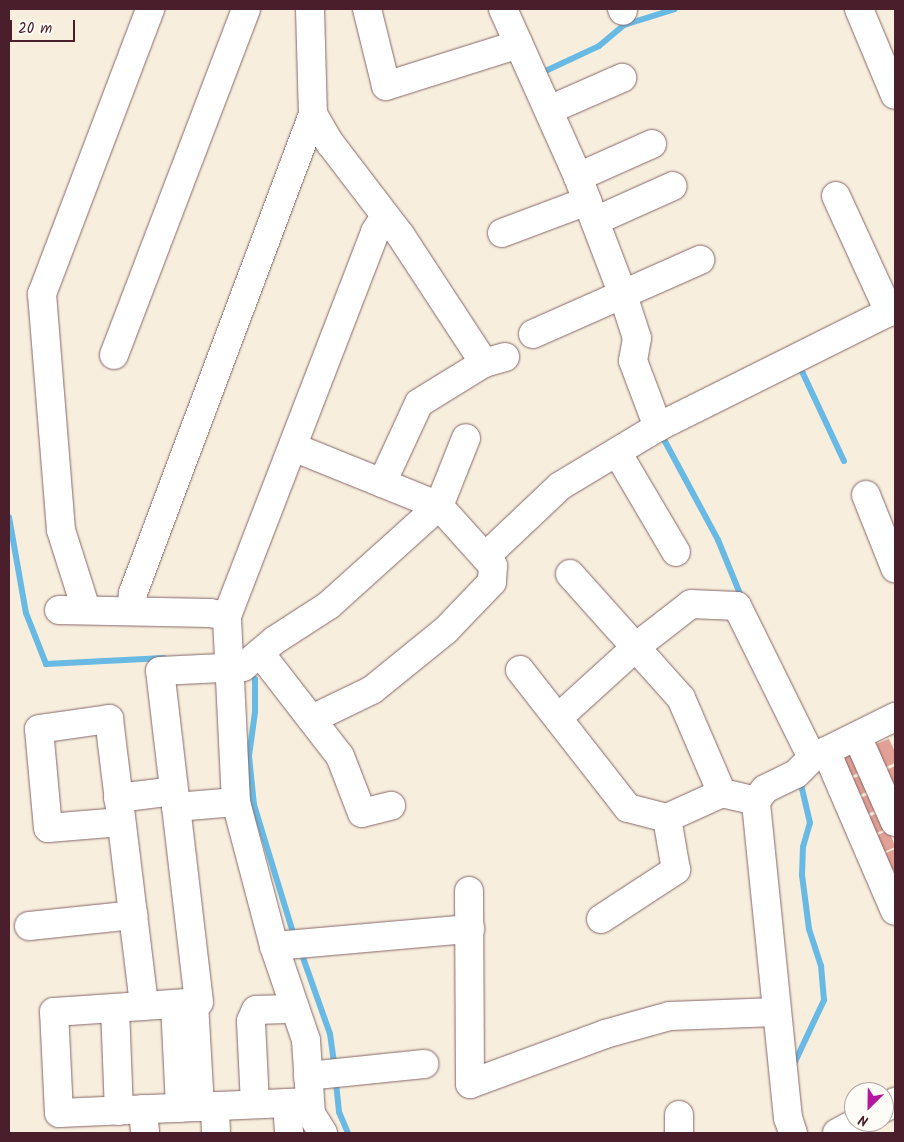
<!DOCTYPE html>
<style>
body{margin:0}
#map{position:relative;width:904px;height:1142px;overflow:hidden;background:#f7eedd;font-family:Kalam,sans-serif}
div>[style]{position:absolute}
[style*='--x']{left:calc(var(--x)*1px);top:calc(var(--y)*1px);width:calc(var(--w)*1px);rotate:calc(var(--a)*1deg)}
.stream>*{height:6px;margin:-3px;padding:0 3px;transform-origin:3px;border-radius:3px;background:#68bae4}
.building>*{inset:0;background:#e2a096}
.roads{filter:drop-shadow(0 0 1px #876769) drop-shadow(0 0 1px #876769)}
.minor>*{height:28px;margin:-14px;padding:0 14px;transform-origin:14px;border-radius:14px;background:#fff}
span{translate:-50% -50%;white-space:nowrap;text-align:center;line-height:1.15;-webkit-text-stroke:4px #fdfcf7;paint-order:stroke}
.frame{position:absolute;inset:0;border:10px solid #4a1f2b;pointer-events:none}
.north{position:absolute;left:844px;top:1082px;width:50px;height:50px;box-sizing:border-box;background:#fdfcf7;border:1px solid #b5a4a5;border-radius:50%;rotate:203deg;font-size:14px;font-weight:700;line-height:20px;text-align:center;color:#4a1f2b}
.north::after{content:'';display:block;margin:auto;width:18px;height:22px;background:#b5179e;clip-path:polygon(50% 0,100% 100%,50% 72%,0 100%)}
.scale{position:absolute;left:10px;top:20px;width:65px;height:22px;box-sizing:border-box;border:2px solid #4a1f2b;border-top:0;padding-left:6px;font-size:15px;line-height:18px;white-space:nowrap;color:#4a1f2b;-webkit-text-stroke:4px #fdfcf7;paint-order:stroke}
</style>
<div id="map">
<div class="stream">
<div style="--x:539;--y:74;--w:66;--a:-25"></div>
<div style="--x:599;--y:46;--w:33;--a:-40"></div>
<div style="--x:624;--y:25;--w:53;--a:-17.4"></div>
<div style="--x:799;--y:365;--w:106;--a:64.9"></div>
<div style="--x:661;--y:434;--w:120;--a:61.7"></div>
<div style="--x:718;--y:540;--w:66;--a:67.7"></div>
<div style="--x:9;--y:517;--w:97;--a:80"></div>
<div style="--x:26;--y:613;--w:55;--a:68.6"></div>
<div style="--x:46;--y:664;--w:118;--a:-2.9"></div>
<div style="--x:255;--y:679;--w:33;--a:90"></div>
<div style="--x:255;--y:712;--w:44;--a:97.8"></div>
<div style="--x:249;--y:756;--w:49;--a:84.2"></div>
<div style="--x:254;--y:805;--w:137;--a:73"></div>
<div style="--x:301;--y:952;--w:87;--a:70.5"></div>
<div style="--x:330;--y:1034;--w:30;--a:82"></div>
<div style="--x:793;--y:1066;--w:73;--a:-64.8"></div>
<div style="--x:824;--y:1000;--w:34;--a:-95"></div>
<div style="--x:821;--y:966;--w:39;--a:-108"></div>
<div style="--x:809;--y:929;--w:54;--a:-97.4"></div>
<div style="--x:802;--y:875;--w:28;--a:-88"></div>
<div style="--x:803;--y:847;--w:25;--a:-74"></div>
<div style="--x:810;--y:823;--w:44;--a:-103.1"></div>
<div style="--x:336;--y:1083;--w:29;--a:84"></div>
<div style="--x:339;--y:1112;--w:23;--a:67"></div>
</div>
<div class="building">
<div style="clip-path:polygon(889px 739px,895px 752px,895px 763px,883px 768px,873px 745px)"></div>
<div style="clip-path:polygon(855px 753px,863px 771px,847px 778px,843px 758px)"></div>
<div style="clip-path:polygon(895px 766px,895px 791px,884px 771px)"></div>
<div style="clip-path:polygon(864px 774px,871px 790px,855px 797px,847px 781px)"></div>
<div style="clip-path:polygon(872px 793px,879px 809px,863px 816px,856px 800px)"></div>
<div style="clip-path:polygon(880px 812px,888px 828px,872px 835px,864px 819px)"></div>
<div style="clip-path:polygon(889px 830px,895px 847px,880px 854px,873px 837px)"></div>
<div style="clip-path:polygon(895px 849px,895px 869px,888px 872px,881px 855px)"></div>
</div>
<div class="roads">
<div class="minor">
<div style="--x:310;--y:9;--w:105;--a:88.4"></div>
<div style="--x:313;--y:114;--w:34;--a:60"></div>
<div style="--x:330;--y:143;--w:117;--a:52.6"></div>
<div style="--x:401;--y:236;--w:152;--a:56.8"></div>
<div style="--x:367;--y:9;--w:79;--a:76.1"></div>
<div style="--x:386;--y:86;--w:139;--a:-17.5"></div>
<div style="--x:503;--y:9;--w:184;--a:65.9"></div>
<div style="--x:578;--y:177;--w:126;--a:69.1"></div>
<div style="--x:623;--y:295;--w:45;--a:72"></div>
<div style="--x:637;--y:338;--w:23;--a:100"></div>
<div style="--x:633;--y:361;--w:71;--a:69.3"></div>
<div style="--x:622;--y:9;--w:2;--a:63"></div>
<div style="--x:859;--y:9;--w:93;--a:67.3"></div>
<div style="--x:549;--y:110;--w:80;--a:-23.7"></div>
<div style="--x:578;--y:177;--w:81;--a:-24"></div>
<div style="--x:836;--y:196;--w:128;--a:65.4"></div>
<div style="--x:595;--y:221;--w:85;--a:-24.2"></div>
<div style="--x:502;--y:233;--w:91;--a:-20.6"></div>
<div style="--x:533;--y:334;--w:183;--a:-23.9"></div>
<div style="--x:114;--y:355;--w:370;--a:-69.1"></div>
<div style="--x:293;--y:447;--w:157;--a:22"></div>
<div style="--x:439;--y:506;--w:81;--a:48"></div>
<div style="--x:493;--y:566;--w:16;--a:94"></div>
<div style="--x:492;--y:582;--w:66;--a:133.8"></div>
<div style="--x:446;--y:630;--w:95;--a:141"></div>
<div style="--x:372;--y:690;--w:67;--a:154.2"></div>
<div style="--x:617;--y:452;--w:116;--a:59.5"></div>
<div style="--x:382;--y:483;--w:88;--a:-65.2"></div>
<div style="--x:419;--y:403;--w:76;--a:-31.6"></div>
<div style="--x:484;--y:363;--w:22;--a:-16"></div>
<div style="--x:866;--y:495;--w:79;--a:68.3"></div>
<div style="--x:485;--y:557;--w:103;--a:-43.4"></div>
<div style="--x:560;--y:486;--w:114;--a:-31"></div>
<div style="--x:658;--y:427;--w:265;--a:-26.5"></div>
<div style="--x:570;--y:574;--w:166;--a:48.2"></div>
<div style="--x:681;--y:698;--w:103;--a:66.7"></div>
<div style="--x:722;--y:793;--w:35;--a:13"></div>
<div style="--x:86;--y:609;--w:83;--a:-107.6"></div>
<div style="--x:61;--y:530;--w:237;--a:-94.6"></div>
<div style="--x:42;--y:294;--w:305;--a:-69.2"></div>
<div style="--x:59;--y:610;--w:151;--a:1.1"></div>
<div style="--x:210;--y:613;--w:17;--a:10"></div>
<div style="--x:131;--y:610;--w:17;--a:-83"></div>
<div style="--x:133;--y:593;--w:512;--a:-69.4"></div>
<div style="--x:260;--y:653;--w:130;--a:52.2"></div>
<div style="--x:340;--y:756;--w:61;--a:68.9"></div>
<div style="--x:362;--y:813;--w:30;--a:-14"></div>
<div style="--x:520;--y:670;--w:175;--a:52"></div>
<div style="--x:628;--y:808;--w:40;--a:14.4"></div>
<div style="--x:667;--y:818;--w:60;--a:-24.4"></div>
<div style="--x:558;--y:718;--w:107;--a:-42.3"></div>
<div style="--x:637;--y:646;--w:68;--a:-37.9"></div>
<div style="--x:691;--y:604;--w:46;--a:2.5"></div>
<div style="--x:737;--y:606;--w:169;--a:63.7"></div>
<div style="--x:812;--y:758;--w:93;--a:-26.3"></div>
<div style="--x:857;--y:736;--w:94;--a:66.2"></div>
<div style="--x:826;--y:751;--w:174;--a:66.7"></div>
<div style="--x:118;--y:798;--w:56;--a:-7.1"></div>
<div style="--x:176;--y:807;--w:60;--a:-4.8"></div>
<div style="--x:121;--y:822;--w:73;--a:175.3"></div>
<div style="--x:48;--y:828;--w:99;--a:-95.2"></div>
<div style="--x:39;--y:729;--w:71;--a:-8.1"></div>
<div style="--x:109;--y:719;--w:289;--a:83"></div>
<div style="--x:469;--y:891;--w:193;--a:89.7"></div>
<div style="--x:470;--y:1084;--w:144;--a:-20.3"></div>
<div style="--x:605;--y:1034;--w:67;--a:-15.5"></div>
<div style="--x:670;--y:1016;--w:106;--a:-2.2"></div>
<div style="--x:601;--y:919;--w:90;--a:-33.2"></div>
<div style="--x:676;--y:870;--w:53;--a:-99.8"></div>
<div style="--x:29;--y:926;--w:105;--a:-6"></div>
<div style="--x:274;--y:946;--w:197;--a:-5"></div>
<div style="--x:194;--y:1003;--w:104;--a:86.7"></div>
<div style="--x:175;--y:1004;--w:104;--a:87.2"></div>
<div style="--x:115;--y:1008;--w:103;--a:87.8"></div>
<div style="--x:308;--y:1076;--w:117;--a:-5.9"></div>
<div style="--x:310;--y:1102;--w:251;--a:177.5"></div>
<div style="--x:59;--y:1113;--w:101;--a:-92.8"></div>
<div style="--x:54;--y:1012;--w:145;--a:-3.9"></div>
<div style="--x:199;--y:1002;--w:333;--a:-96.7"></div>
<div style="--x:160;--y:671;--w:83;--a:-2.8"></div>
<div style="--x:243;--y:667;--w:42;--a:-40.2"></div>
<div style="--x:275;--y:640;--w:64;--a:-32.9"></div>
<div style="--x:329;--y:605;--w:148;--a:-42"></div>
<div style="--x:439;--y:506;--w:73;--a:-68.3"></div>
<div style="--x:287;--y:1103;--w:30;--a:86"></div>
<div style="--x:255;--y:1104;--w:83;--a:-92.8"></div>
<div style="--x:251;--y:1021;--w:12;--a:-66"></div>
<div style="--x:256;--y:1010;--w:38;--a:-2"></div>
<div style="--x:215;--y:1106;--w:27;--a:88"></div>
<div style="--x:884;--y:1108;--w:13;--a:-29"></div>
<div style="--x:143;--y:1109;--w:24;--a:85"></div>
<div style="--x:323;--y:1133;--w:22;--a:-122"></div>
<div style="--x:311;--y:1114;--w:74;--a:-93.9"></div>
<div style="--x:306;--y:1040;--w:99;--a:-108.8"></div>
<div style="--x:274;--y:946;--w:149;--a:-104.8"></div>
<div style="--x:236;--y:802;--w:186;--a:-92.8"></div>
<div style="--x:227;--y:616;--w:412;--a:-68.9"></div>
<div style="--x:375;--y:232;--w:19;--a:-58"></div>
<div style="--x:679;--y:1133;--w:18;--a:-90"></div>
<div style="--x:793;--y:1133;--w:16;--a:-108"></div>
<div style="--x:788;--y:1118;--w:319;--a:-95.8"></div>
<div style="--x:756;--y:801;--w:15;--a:-53"></div>
<div style="--x:765;--y:789;--w:34;--a:-26"></div>
<div style="--x:796;--y:774;--w:23;--a:-45"></div>
<div style="--x:837;--y:1133;--w:24;--a:-28"></div>
</div>
</div>
<div class="frame"></div>
<div class="north">N</div>
<div class="scale">20 m</div>
</div>
